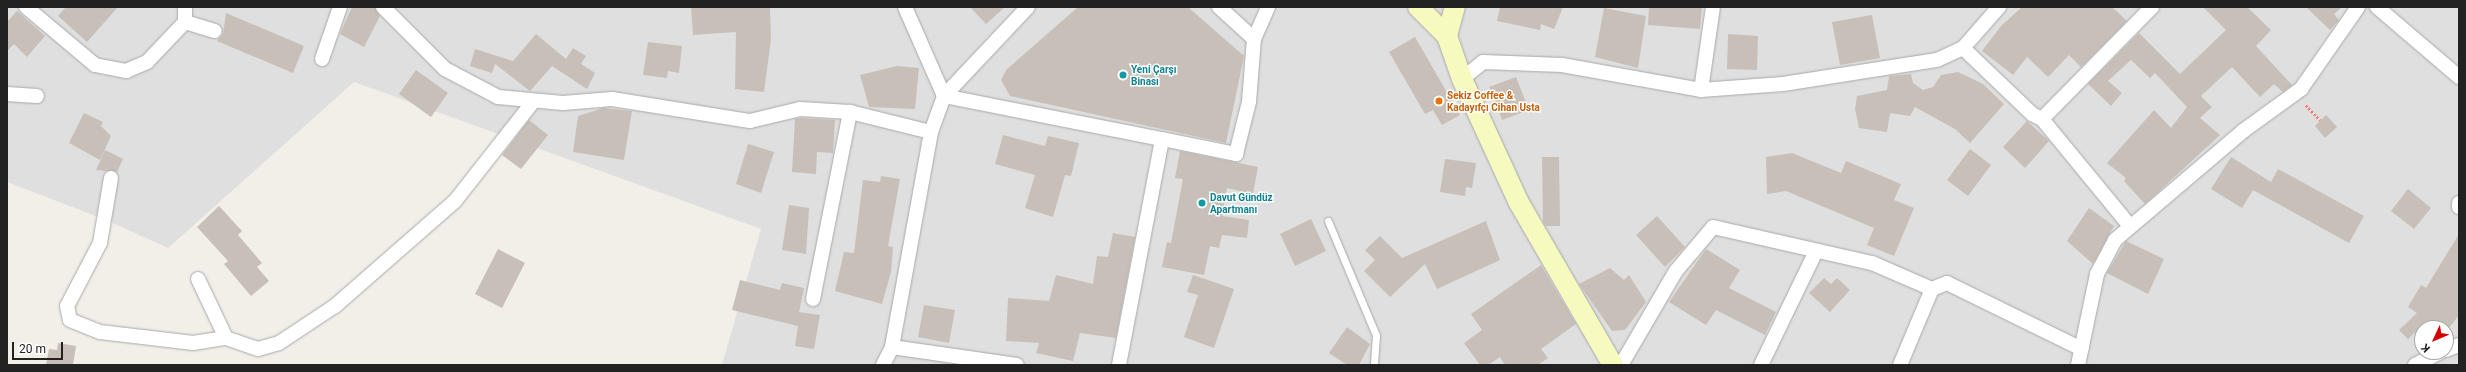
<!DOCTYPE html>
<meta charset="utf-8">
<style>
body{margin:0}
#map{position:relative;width:2466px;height:372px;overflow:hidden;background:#f2efe9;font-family:Roboto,sans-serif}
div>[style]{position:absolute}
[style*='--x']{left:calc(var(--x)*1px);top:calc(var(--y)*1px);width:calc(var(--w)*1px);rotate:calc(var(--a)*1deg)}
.residential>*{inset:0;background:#e0dfdf}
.building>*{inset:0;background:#c7bfb8}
.path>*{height:2.5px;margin-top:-1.25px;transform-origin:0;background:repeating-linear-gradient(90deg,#fa8072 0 2px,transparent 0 4px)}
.roads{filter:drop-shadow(0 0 1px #a9a9a9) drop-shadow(0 0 1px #a9a9a9)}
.lane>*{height:7px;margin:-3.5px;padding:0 3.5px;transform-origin:3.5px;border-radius:3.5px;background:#fff}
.street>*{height:14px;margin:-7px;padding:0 7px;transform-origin:7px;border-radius:7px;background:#fff}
.secondary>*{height:20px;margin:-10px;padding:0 10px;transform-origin:10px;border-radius:10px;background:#f7fabf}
.dots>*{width:11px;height:11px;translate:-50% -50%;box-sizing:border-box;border:2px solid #fff;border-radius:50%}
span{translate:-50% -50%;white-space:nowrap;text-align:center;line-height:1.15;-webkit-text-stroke:3px #fff;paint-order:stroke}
.culture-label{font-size:10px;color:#0d838f;font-weight:700}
.left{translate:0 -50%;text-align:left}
.food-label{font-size:10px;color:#c56008;font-weight:700}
.frame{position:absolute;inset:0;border:8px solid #222;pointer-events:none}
.north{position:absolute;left:2414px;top:320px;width:40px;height:40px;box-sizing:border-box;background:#fff;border:1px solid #a7a7a7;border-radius:50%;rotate:226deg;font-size:11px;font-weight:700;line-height:16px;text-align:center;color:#222}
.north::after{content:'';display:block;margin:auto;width:14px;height:18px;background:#d40000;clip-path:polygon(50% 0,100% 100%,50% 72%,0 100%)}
.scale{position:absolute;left:12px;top:342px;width:51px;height:18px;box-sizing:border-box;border:2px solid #222;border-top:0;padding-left:5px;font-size:12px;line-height:14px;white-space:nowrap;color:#222;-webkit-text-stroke:3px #fff;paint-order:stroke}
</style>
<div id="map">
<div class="residential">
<div style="clip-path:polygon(evenodd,7px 7px,2459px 7px,2459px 365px,722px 365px,761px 229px,354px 82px,168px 248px,106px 220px,7px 182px,7px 7px,2422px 328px,2446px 328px,2446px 352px,2422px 352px,2422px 328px)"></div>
</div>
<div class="building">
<div style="clip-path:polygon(66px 7px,118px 7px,87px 42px,58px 16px)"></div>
<div style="clip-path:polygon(352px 7px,375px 7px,380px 16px,364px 47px,340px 34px)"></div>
<div style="clip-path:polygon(691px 7px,770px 7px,771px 39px,764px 92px,735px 89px,736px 32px,693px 35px)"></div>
<div style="clip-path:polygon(970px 7px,1005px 7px,986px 24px)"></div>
<div style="clip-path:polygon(1078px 7px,1188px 7px,1244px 56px,1226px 143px,1010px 96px,1001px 80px,1006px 70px)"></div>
<div style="clip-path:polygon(1500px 7px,1563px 7px,1554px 29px,1541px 24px,1540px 30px,1497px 21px)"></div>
<div style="clip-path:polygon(1649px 7px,1702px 7px,1700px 29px,1648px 25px)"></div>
<div style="clip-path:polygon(2022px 7px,2112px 7px,2127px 21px,2081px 67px,2069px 55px,2048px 77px,2027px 57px,2013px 75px,1982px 51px,2001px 26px)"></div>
<div style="clip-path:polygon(2203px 7px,2247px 7px,2271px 30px,2256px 46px,2292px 85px,2283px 92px,2274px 84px,2260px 97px,2232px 67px,2201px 96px,2212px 107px,2200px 118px,2220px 135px,2145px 204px,2124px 181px,2126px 178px,2107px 163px,2154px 110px,2171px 128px,2187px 107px,2155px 73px,2150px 78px,2131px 60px,2108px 81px,2122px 93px,2111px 106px,2088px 84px,2139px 33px,2180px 74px,2226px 30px)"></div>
<div style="clip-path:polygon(2306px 7px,2342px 7px,2334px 14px,2339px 20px,2330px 30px)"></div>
<div style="clip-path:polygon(1604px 8px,1646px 16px,1638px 68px,1595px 57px)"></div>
<div style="clip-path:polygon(17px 11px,45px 36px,27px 57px,14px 44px,7px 51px,7px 22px)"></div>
<div style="clip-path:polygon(226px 13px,304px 46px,293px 73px,217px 41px,223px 34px)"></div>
<div style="clip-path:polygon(1872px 15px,1880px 58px,1840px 65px,1832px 22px)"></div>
<div style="clip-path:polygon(536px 34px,566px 59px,573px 48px,586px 56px,581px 64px,595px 73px,587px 89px,552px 66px,530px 91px,495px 64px,492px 73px,470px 66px,475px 49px,513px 61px)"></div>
<div style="clip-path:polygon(1728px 34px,1758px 36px,1757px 70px,1727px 69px)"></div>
<div style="clip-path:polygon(1415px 37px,1460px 115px,1442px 125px,1433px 110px,1425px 114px,1389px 52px)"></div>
<div style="clip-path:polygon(648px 42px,682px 46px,679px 73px,668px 71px,667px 78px,643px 75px)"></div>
<div style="clip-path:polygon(897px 66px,919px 68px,915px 109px,869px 107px,860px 75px)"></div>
<div style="clip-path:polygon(416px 70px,448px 93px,431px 117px,399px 94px)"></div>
<div style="clip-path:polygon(1958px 72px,1983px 84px,2004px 104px,1970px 143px,1955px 129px,1915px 107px,1910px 116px,1890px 113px,1887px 132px,1859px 128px,1855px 109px,1857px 96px,1887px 90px,1889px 76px,1911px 74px,1913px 83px,1923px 90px,1933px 87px,1941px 75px)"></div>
<div style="clip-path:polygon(1516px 77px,1529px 110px,1502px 120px,1489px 87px)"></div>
<div style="clip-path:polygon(603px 108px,632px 111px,624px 160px,573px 152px,578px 116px)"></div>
<div style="clip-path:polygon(84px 113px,103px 122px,101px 126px,111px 136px,100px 160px,69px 143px)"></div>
<div style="clip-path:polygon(2326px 115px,2337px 127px,2325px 138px,2315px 126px)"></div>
<div style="clip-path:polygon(801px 118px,835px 120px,833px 153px,817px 152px,816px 174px,792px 172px,795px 119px)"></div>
<div style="clip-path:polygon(529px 120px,548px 135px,521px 169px,502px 155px)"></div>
<div style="clip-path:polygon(2027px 121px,2049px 141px,2025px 168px,2003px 147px)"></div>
<div style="clip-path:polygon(1003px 135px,1045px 146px,1048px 136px,1079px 143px,1071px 176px,1065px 175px,1053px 217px,1025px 208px,1035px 175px,995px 164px)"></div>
<div style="clip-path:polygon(748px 144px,774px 152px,761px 193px,736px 184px)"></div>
<div style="clip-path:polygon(1970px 149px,1991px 165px,1968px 196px,1947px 180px)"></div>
<div style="clip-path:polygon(105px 150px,123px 159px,117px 172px,96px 170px)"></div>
<div style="clip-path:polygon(1180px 151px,1258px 167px,1253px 194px,1227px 188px,1222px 216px,1249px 220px,1247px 238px,1222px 235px,1219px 248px,1210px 246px,1204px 275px,1162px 267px,1167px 242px,1171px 243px,1183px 179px,1175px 178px)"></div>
<div style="clip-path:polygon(1792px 153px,1841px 173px,1846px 161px,1901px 184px,1894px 200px,1914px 208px,1894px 256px,1867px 245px,1874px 228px,1786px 191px,1767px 194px,1766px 157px)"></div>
<div style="clip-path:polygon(1542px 157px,1559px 157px,1560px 226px,1546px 226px,1543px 222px)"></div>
<div style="clip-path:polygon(2231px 157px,2271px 182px,2278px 169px,2364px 216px,2349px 243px,2253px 190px,2242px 208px,2211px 189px)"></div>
<div style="clip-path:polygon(1445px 159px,1476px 163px,1472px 188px,1466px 187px,1465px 196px,1440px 192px)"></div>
<div style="clip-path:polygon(881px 176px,900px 179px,888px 246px,893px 247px,891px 272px,882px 304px,835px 291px,844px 252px,854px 253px,863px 180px,880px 182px)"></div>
<div style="clip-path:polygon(2408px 189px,2431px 208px,2414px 229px,2391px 211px)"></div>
<div style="clip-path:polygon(789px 205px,809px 208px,806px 254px,782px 250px)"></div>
<div style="clip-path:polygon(219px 206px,242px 231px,238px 235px,262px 263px,257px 267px,269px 281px,251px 296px,224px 264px,228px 261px,197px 227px)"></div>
<div style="clip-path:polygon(2089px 208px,2114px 226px,2093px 264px,2067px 241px)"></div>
<div style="clip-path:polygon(1657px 216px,1685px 247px,1665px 267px,1636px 235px)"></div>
<div style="clip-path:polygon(1311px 219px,1326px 251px,1295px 266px,1280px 234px)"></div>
<div style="clip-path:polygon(1486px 221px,1500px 260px,1437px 289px,1425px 264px,1390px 297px,1364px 271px,1375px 260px,1365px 250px,1380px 236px,1402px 258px)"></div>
<div style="clip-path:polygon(1113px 233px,1135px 237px,1116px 338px,1080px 333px,1073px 361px,1036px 353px,1039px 343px,1006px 341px,1008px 298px,1049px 301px,1056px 275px,1093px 284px,1097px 256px,1108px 257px)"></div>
<div style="clip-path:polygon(2459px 234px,2459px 315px,2449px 328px,2436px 328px,2427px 321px,2408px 339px,2399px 330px,2417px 313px,2408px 307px,2421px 285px,2426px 288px)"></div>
<div style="clip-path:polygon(2126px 241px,2164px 259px,2148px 294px,2107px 273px)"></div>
<div style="clip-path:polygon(498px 249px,525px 263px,502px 308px,475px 294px)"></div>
<div style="clip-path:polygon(1706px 249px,1740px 270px,1729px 288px,1776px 312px,1765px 335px,1716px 310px,1706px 325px,1669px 302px)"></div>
<div style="clip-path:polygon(1541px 265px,1576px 324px,1541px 349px,1548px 358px,1538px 365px,1505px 365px,1500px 357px,1488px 365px,1480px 365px,1464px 343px,1482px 330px,1471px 314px)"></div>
<div style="clip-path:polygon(1610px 268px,1624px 280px,1629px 275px,1646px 302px,1625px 330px,1612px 331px,1579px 284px)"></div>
<div style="clip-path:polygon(1193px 275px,1234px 289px,1214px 348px,1184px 337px,1198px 295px,1187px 292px)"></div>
<div style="clip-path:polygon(1824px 278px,1831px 284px,1837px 278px,1850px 290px,1830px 312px,1809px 293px)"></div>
<div style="clip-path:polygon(740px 280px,780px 290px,782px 283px,804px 288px,799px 312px,820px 315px,814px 349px,795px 346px,798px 326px,732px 310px)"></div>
<div style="clip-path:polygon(924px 305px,955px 310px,949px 343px,918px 337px)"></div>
<div style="clip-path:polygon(1347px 327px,1370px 344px,1359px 365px,1347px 365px,1329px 353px)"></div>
<div style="clip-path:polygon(58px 343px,76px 346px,73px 365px,46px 365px,49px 349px,57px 350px)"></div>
</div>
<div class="path">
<div style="--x:2306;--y:105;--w:21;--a:47"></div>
</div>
<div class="roads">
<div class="lane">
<div style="--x:1328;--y:221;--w:124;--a:67.2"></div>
<div style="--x:1376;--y:335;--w:30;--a:94"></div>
</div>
<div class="street">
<div style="--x:26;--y:7;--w:90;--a:40"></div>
<div style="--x:95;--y:65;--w:32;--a:11"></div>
<div style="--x:126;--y:71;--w:23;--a:-23"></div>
<div style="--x:147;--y:62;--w:55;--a:-46.5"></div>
<div style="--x:185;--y:22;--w:15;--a:-90"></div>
<div style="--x:383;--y:7;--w:88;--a:45"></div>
<div style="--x:445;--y:69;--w:60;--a:27.8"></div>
<div style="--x:498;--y:97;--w:65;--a:5.3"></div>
<div style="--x:563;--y:103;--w:49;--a:-4.7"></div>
<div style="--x:612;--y:99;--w:140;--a:9.1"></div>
<div style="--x:750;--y:121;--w:51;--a:-13.5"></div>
<div style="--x:800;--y:109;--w:50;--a:3.4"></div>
<div style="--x:850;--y:112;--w:83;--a:13.9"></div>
<div style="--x:1219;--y:7;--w:47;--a:42.4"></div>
<div style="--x:2377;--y:7;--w:108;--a:40.5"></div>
<div style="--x:185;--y:22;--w:31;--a:17"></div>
<div style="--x:1963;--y:48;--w:95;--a:43.7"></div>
<div style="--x:2032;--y:114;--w:11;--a:27"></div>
<div style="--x:2042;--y:119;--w:137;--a:50.6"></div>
<div style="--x:322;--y:59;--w:55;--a:-70.9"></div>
<div style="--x:1462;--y:79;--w:27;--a:-39"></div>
<div style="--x:1483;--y:62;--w:79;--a:2.2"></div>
<div style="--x:1562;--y:65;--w:141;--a:10.2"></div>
<div style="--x:1701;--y:90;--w:82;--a:-4.2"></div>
<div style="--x:1783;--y:84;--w:156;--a:-8.9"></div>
<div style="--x:1937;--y:60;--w:29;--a:-25"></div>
<div style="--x:1963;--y:48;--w:55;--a:-48.7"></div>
<div style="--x:1701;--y:90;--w:84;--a:-81.8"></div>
<div style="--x:7;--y:94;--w:30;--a:4"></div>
<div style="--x:944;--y:96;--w:222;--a:11.2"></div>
<div style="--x:944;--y:96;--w:122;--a:-46.7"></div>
<div style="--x:2042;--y:119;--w:157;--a:-45.5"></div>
<div style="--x:111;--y:178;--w:66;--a:99.6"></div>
<div style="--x:100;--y:243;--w:71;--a:117.6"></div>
<div style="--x:67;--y:306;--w:14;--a:78"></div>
<div style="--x:70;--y:320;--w:32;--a:22"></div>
<div style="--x:100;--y:332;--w:94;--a:6.7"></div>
<div style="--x:193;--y:343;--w:33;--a:-9"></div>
<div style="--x:226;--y:338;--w:34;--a:19"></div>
<div style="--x:258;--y:349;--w:22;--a:-16"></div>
<div style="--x:279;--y:343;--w:67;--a:-33.5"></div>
<div style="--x:335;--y:306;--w:159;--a:-41.2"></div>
<div style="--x:455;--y:201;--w:126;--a:-51.8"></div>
<div style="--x:2459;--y:203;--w:4;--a:90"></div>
<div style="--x:198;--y:279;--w:65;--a:64.6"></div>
<div style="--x:1932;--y:289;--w:16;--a:-22"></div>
<div style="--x:1947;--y:283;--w:150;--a:26.1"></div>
<div style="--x:813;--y:299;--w:191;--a:-78.8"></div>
<div style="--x:892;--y:347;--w:126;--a:8.2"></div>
<div style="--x:2446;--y:350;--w:14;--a:-21"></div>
<div style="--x:883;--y:365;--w:20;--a:-63"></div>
<div style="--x:892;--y:347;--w:219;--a:-79.7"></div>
<div style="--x:931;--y:132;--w:38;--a:-70"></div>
<div style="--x:944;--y:96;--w:97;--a:-113.7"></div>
<div style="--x:1119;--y:365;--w:230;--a:-79.2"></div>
<div style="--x:1162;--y:139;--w:76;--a:11.5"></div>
<div style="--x:1236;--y:154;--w:54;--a:-76"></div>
<div style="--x:1249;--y:102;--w:63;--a:-85.5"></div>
<div style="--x:1254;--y:39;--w:35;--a:-66"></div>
<div style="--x:1621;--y:365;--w:109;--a:-59.7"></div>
<div style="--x:1676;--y:271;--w:57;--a:-49.9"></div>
<div style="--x:1713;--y:227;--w:163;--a:12.8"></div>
<div style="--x:1872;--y:263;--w:65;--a:23.4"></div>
<div style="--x:1932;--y:289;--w:82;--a:112.8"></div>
<div style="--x:1761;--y:365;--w:127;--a:-64.2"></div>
<div style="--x:2078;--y:365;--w:93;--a:-78.2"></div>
<div style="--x:2097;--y:274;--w:38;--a:-62"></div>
<div style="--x:2115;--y:240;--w:168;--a:-40.4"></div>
<div style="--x:2243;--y:131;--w:72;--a:-35.9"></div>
<div style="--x:2301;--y:89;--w:100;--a:-55.2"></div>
<div style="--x:2415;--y:365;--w:28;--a:-27"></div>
</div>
<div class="secondary">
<div style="--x:1418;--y:7;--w:41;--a:45"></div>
<div style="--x:1447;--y:36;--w:46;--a:70.8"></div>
<div style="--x:1462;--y:79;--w:136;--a:65.3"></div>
<div style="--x:1519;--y:203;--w:187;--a:59.9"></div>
<div style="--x:1447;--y:36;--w:30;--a:-75"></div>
</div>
</div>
<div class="dots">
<div style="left:1123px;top:75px;background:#0f9aa8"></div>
<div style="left:1439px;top:101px;background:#e8710a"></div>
<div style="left:1202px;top:203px;background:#0f9aa8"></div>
</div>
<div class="culture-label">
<span class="left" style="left:1131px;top:75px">Yeni Çarşı<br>Binası</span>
<span class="left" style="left:1210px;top:203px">Davut Gündüz<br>Apartmanı</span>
</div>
<div class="food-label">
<span class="left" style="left:1447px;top:101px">Sekiz Coffee &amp;<br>Kadayıfçı Cihan Usta</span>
</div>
<div class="frame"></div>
<div class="north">K</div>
<div class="scale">20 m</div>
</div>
